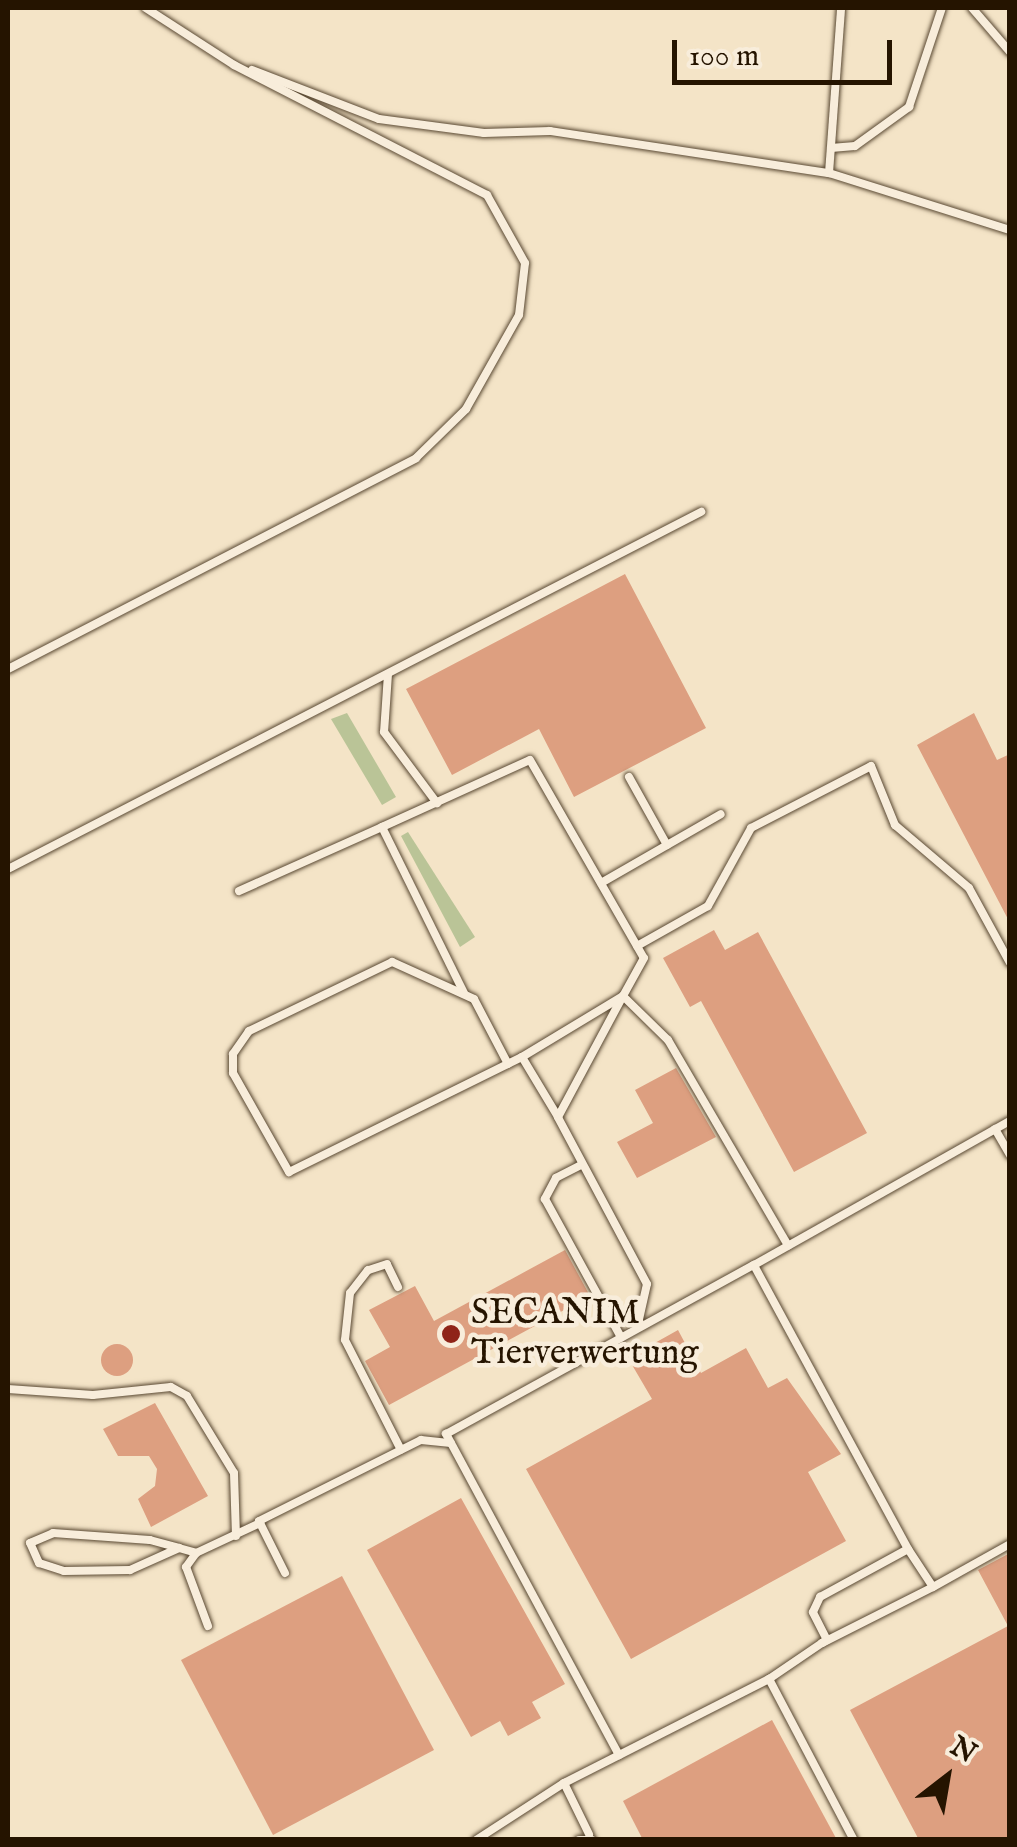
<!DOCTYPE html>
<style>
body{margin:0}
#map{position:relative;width:1017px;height:1847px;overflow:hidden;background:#f4e4c7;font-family:"IM FELL English",serif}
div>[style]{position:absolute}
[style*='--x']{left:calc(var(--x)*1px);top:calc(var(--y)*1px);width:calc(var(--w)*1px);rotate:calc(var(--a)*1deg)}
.green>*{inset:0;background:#bac497}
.building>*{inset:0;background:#dd9f80}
.round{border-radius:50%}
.roads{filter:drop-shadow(0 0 2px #594832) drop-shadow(0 0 2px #594832)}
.service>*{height:8px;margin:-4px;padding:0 4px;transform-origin:4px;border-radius:4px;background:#f8eddb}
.dots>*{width:28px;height:28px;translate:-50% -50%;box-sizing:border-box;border:5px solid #f8eddb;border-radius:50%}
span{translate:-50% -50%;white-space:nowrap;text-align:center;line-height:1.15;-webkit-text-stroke:9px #f8eddb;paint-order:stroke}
.poi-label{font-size:35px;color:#251400}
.left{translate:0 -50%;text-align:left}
.frame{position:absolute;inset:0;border:10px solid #251400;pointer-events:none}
.north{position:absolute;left:897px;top:1727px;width:100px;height:100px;-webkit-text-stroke:8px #f8eddb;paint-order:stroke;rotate:31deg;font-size:28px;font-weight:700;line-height:40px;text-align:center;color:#251400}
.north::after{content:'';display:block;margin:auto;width:35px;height:45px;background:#251400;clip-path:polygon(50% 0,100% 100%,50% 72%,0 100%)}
.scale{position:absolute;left:672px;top:40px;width:220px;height:45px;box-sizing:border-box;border:5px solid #251400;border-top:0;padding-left:12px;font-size:30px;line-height:35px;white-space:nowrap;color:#251400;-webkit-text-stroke:8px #f8eddb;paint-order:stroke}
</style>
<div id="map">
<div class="green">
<div style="clip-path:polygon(347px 713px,396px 797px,382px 805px,331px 719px)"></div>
<div style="clip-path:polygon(408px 832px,475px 937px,460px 947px,401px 836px)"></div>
</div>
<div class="building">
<div style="clip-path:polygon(625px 574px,706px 728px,574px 797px,539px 729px,452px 775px,406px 689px)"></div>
<div style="clip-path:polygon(974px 713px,997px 760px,1010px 754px,1010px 923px,917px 745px)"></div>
<div style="clip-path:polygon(714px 930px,725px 950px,758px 932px,867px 1133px,794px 1172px,701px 1001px,690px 1007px,663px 958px)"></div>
<div style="clip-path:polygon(676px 1068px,716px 1137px,637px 1178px,617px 1142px,653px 1123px,635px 1090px)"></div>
<div style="clip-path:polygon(565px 1250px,590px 1296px,389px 1405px,365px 1361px,390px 1347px,369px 1310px,415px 1286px,434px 1321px)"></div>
<div style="clip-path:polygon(678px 1330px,701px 1373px,746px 1348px,768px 1388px,787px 1378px,841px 1454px,808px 1472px,846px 1541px,631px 1659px,526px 1469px,652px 1399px,628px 1358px)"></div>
<div class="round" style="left:101px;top:1344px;width:32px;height:32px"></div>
<div style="clip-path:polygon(155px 1403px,208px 1496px,151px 1527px,138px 1499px,155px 1486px,157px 1469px,149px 1456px,118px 1456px,103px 1429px)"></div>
<div style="clip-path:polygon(461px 1498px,565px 1684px,532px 1702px,541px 1718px,508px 1736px,500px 1721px,471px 1737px,367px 1550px)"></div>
<div style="clip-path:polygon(1010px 1553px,1010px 1840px,919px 1840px,850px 1710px,1008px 1626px,978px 1570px)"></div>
<div style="clip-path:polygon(342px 1576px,434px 1750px,273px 1835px,181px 1660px)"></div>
<div style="clip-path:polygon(772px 1720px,837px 1840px,643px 1840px,623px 1801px)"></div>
</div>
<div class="roads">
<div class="service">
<div style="--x:972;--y:8;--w:58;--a:49.2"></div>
<div style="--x:252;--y:70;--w:136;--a:21.1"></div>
<div style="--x:379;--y:119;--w:106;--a:7.6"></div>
<div style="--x:484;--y:133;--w:66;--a:-1.7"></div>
<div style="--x:550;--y:131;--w:282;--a:8.6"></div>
<div style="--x:829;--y:173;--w:190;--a:17.5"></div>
<div style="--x:831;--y:148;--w:24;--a:-5"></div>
<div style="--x:855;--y:146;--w:67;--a:-35.8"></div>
<div style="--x:909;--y:107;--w:104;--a:-71.6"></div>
<div style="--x:829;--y:173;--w:165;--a:-85.8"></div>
<div style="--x:8;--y:669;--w:459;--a:-27.3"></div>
<div style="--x:416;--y:458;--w:70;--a:-44.4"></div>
<div style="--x:466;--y:409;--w:108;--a:-60.6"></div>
<div style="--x:519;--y:315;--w:52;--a:-83.4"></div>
<div style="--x:525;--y:263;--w:78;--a:-119.2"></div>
<div style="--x:487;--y:195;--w:284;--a:-152.8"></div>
<div style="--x:234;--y:65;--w:105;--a:-147.1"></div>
<div style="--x:388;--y:674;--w:58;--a:93.9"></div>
<div style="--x:384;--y:732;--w:89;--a:53.3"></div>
<div style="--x:629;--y:777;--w:78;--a:60.8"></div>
<div style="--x:382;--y:827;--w:162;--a:-24.4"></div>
<div style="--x:530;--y:760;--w:228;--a:60.1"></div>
<div style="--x:644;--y:958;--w:43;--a:118.9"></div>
<div style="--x:623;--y:996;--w:118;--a:148.9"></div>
<div style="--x:8;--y:869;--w:780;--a:-27.26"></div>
<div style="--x:601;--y:883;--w:138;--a:-29.9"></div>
<div style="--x:239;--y:891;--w:157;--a:-24.1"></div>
<div style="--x:382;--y:827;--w:185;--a:63.7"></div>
<div style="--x:637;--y:946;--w:81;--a:-29.4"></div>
<div style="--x:708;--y:906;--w:89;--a:-61.1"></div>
<div style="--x:751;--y:828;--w:135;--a:-27.3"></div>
<div style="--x:871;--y:766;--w:64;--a:67.9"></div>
<div style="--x:895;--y:825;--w:97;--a:40.4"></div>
<div style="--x:969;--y:888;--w:85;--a:61.3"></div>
<div style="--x:508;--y:1064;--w:73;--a:-117.6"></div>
<div style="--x:474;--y:999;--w:90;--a:-155.7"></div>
<div style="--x:392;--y:962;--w:159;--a:154.2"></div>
<div style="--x:249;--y:1031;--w:28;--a:125"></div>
<div style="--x:233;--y:1054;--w:19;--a:90"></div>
<div style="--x:233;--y:1073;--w:114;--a:60.5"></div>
<div style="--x:289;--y:1172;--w:260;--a:-26.3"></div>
<div style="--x:522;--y:1057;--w:70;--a:59"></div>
<div style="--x:995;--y:1129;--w:30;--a:60"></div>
<div style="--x:581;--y:1165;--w:28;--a:153"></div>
<div style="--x:556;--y:1178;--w:24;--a:118"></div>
<div style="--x:545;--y:1199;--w:158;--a:61.2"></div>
<div style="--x:398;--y:1287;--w:25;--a:-116"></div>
<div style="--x:387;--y:1264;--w:20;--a:162"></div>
<div style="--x:368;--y:1270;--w:29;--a:128"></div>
<div style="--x:350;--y:1293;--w:47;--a:96.1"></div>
<div style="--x:345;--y:1340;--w:123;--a:63"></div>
<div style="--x:637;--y:1328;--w:45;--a:-77.2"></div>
<div style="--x:647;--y:1284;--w:189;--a:-118.1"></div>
<div style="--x:558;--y:1117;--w:137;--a:-61.8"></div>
<div style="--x:623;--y:996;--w:63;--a:44.4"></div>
<div style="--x:668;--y:1040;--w:238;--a:59.7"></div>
<div style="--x:8;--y:1389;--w:85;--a:4"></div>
<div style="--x:93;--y:1395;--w:78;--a:-5.9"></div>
<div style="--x:171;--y:1387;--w:18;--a:29"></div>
<div style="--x:187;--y:1396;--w:90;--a:58.6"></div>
<div style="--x:234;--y:1473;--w:63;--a:88.2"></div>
<div style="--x:179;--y:1548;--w:54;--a:155.8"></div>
<div style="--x:130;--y:1570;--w:66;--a:179.1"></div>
<div style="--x:64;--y:1571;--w:26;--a:-162"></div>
<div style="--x:39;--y:1563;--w:22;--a:-114"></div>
<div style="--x:30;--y:1543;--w:25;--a:-23"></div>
<div style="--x:53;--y:1533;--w:97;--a:4.1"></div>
<div style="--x:150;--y:1540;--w:30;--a:15"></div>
<div style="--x:179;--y:1548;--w:18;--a:16"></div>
<div style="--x:908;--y:1549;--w:323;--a:-118.5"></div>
<div style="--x:754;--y:1265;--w:294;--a:-29.4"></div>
<div style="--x:285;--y:1573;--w:58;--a:-116.6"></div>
<div style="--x:259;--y:1521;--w:181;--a:-26.6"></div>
<div style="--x:421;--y:1440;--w:30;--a:6"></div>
<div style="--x:933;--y:1587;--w:88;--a:-29.2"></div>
<div style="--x:208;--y:1626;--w:63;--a:-110.4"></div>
<div style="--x:186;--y:1567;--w:17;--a:-54"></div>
<div style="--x:196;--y:1553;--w:71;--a:-25.1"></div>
<div style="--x:769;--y:1679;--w:64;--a:-34.2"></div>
<div style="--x:822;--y:1643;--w:6;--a:-31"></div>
<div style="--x:827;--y:1640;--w:31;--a:-117"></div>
<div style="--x:813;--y:1612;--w:17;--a:-65"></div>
<div style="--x:820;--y:1597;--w:100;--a:-28.6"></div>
<div style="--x:908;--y:1549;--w:45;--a:56.7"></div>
<div style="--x:933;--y:1587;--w:124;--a:153.2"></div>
<div style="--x:619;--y:1755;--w:365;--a:-118.3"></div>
<div style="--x:446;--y:1434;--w:351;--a:-28.8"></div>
<div style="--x:564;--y:1783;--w:57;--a:63.9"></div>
<div style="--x:476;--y:1840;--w:105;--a:-32.9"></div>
<div style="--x:564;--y:1783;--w:230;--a:-26.9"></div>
<div style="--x:769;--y:1679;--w:182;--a:62.2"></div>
<div style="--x:579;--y:1840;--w:13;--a:0"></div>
</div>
</div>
<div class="dots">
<div style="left:451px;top:1334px;background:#8f2418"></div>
</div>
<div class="poi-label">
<span class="left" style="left:471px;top:1334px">SECANIM<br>Tierverwertung</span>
</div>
<div class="frame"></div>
<div class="north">N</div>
<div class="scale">100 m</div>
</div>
